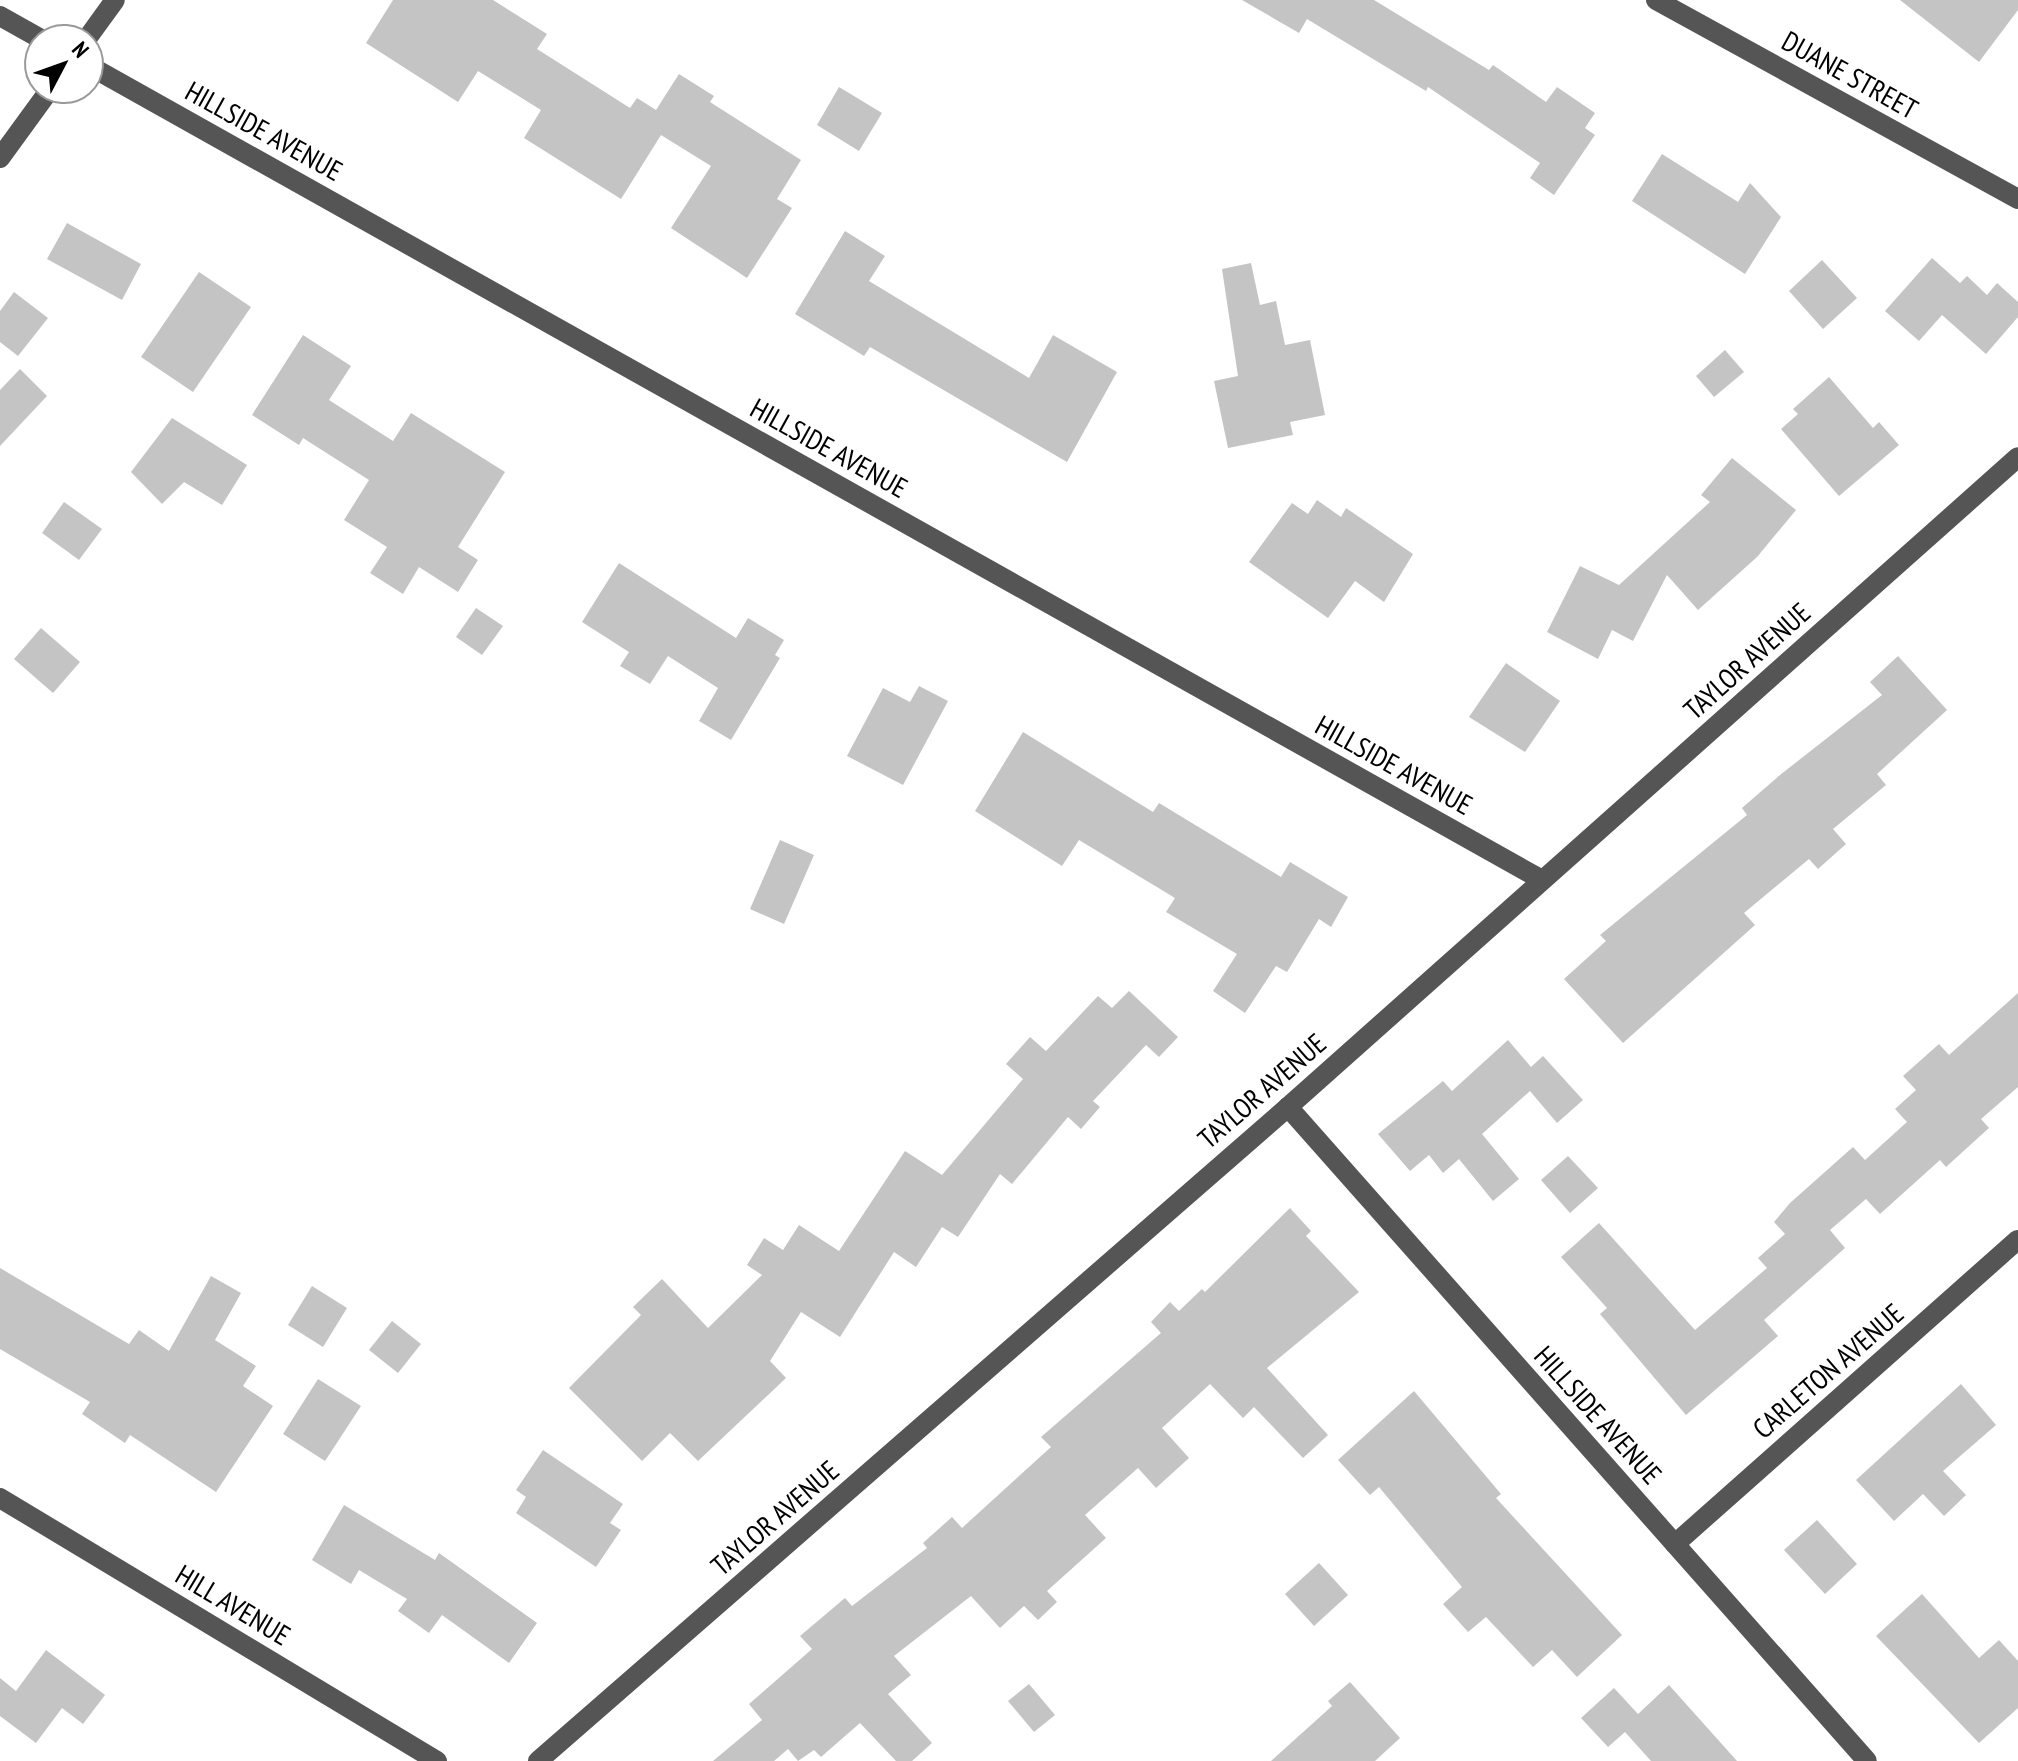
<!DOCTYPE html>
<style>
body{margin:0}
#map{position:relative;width:2018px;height:1761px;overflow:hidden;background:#fff;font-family:"PT Sans Narrow",sans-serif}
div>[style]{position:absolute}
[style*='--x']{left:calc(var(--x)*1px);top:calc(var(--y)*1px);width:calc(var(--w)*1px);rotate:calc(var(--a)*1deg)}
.building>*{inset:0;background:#c4c4c4}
.minor>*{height:20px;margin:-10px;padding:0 10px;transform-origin:10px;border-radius:10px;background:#555}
span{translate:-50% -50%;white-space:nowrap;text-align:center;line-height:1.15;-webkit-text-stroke:6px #fff;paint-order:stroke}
.street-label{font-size:28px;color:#000}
.north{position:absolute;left:24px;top:24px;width:80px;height:80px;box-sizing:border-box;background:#fff;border:2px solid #999;border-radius:50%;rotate:49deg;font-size:22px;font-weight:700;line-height:32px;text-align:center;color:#000}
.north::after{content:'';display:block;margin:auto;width:28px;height:36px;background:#000;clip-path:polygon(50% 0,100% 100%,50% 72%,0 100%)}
</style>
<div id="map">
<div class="building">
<div style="clip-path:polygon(393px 0,493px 0,547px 34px,537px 49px,630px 108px,637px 98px,656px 110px,679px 74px,714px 96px,710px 102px,801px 160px,777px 199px,792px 208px,747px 278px,671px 228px,711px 166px,661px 135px,621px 199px,524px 138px,541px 110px,478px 71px,458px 102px,366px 43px)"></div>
<div style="clip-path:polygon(1242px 0,1374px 0,1489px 70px,1493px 65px,1546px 102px,1557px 87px,1595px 113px,1585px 128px,1595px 135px,1554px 195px,1530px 178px,1540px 163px,1428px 87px,1426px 91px,1307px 19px,1299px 33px)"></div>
<div style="clip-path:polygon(1900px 0,2018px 0,2018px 10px,1979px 62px)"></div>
<div style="clip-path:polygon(839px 87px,882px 113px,859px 151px,817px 125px)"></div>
<div style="clip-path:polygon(1662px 154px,1738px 202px,1750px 183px,1781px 217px,1745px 274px,1632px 201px)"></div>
<div style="clip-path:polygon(67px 223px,141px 264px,122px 300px,47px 259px)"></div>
<div style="clip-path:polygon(845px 231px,885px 256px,869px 281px,1029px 378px,1053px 335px,1117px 372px,1067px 462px,870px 347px,864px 356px,795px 314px)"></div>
<div style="clip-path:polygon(1932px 258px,1960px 283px,1967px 276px,1987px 295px,1997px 283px,2018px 302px,2018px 317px,1986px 354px,1942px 315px,1919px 341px,1885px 311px)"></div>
<div style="clip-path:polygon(1822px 260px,1857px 298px,1823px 329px,1789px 291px)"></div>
<div style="clip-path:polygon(1251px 263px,1260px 305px,1276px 301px,1285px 345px,1310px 340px,1325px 415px,1290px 422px,1293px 435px,1228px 448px,1214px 381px,1238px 376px,1222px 269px)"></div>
<div style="clip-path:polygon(199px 272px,251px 307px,193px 392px,141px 357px)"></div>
<div style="clip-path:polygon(14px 292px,48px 318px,18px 356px,0 342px,0 311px)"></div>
<div style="clip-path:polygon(303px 335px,351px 366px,329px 400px,393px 441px,411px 413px,505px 472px,458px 547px,478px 560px,458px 592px,419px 567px,403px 594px,370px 573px,387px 547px,344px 520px,369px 480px,303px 438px,299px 445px,252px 415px)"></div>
<div style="clip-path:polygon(1725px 350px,1744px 372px,1714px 397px,1696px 376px)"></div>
<div style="clip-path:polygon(20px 369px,47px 396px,0 446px,0 390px)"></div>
<div style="clip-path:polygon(1829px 377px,1873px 428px,1879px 422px,1899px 445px,1839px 496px,1781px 429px,1798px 414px,1793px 409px)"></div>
<div style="clip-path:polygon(172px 418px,247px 465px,222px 505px,184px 482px,162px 504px,131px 472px)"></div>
<div style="clip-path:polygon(1732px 458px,1796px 510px,1757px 557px,1698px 610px,1667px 575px,1633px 641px,1612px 630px,1598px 659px,1547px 632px,1580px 566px,1619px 585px,1710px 502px,1701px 495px)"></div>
<div style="clip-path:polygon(1317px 500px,1341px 517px,1346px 508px,1413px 554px,1384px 602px,1355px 581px,1328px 618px,1249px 562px,1292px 503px,1308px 514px)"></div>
<div style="clip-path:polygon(64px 502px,102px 529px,79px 560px,42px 533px)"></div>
<div style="clip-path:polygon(619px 563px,736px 638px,748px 618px,784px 640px,775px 655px,780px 658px,731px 740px,699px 721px,718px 688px,668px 656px,650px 684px,620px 666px,629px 652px,582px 622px)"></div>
<div style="clip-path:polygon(476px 608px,503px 626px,482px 655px,456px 637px)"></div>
<div style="clip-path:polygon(41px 628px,80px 662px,53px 693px,14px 659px)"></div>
<div style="clip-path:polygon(1898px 656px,1947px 710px,1877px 774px,1886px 785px,1833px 829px,1846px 844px,1818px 869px,1809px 859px,1744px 913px,1755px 925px,1623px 1043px,1564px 979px,1606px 941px,1600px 935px,1747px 815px,1742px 808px,1780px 775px,1882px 695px,1870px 682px)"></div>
<div style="clip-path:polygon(1506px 663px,1560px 701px,1525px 752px,1469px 717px)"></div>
<div style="clip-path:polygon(919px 686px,948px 701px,903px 785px,847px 756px,883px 688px,910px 702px)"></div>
<div style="clip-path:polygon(1023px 732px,1153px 812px,1159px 803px,1281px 877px,1290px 862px,1348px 897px,1331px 927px,1319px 919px,1287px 972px,1276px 966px,1245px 1013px,1213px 991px,1237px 954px,1166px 912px,1175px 898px,1079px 840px,1062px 866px,975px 811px)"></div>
<div style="clip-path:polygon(780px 840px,814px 855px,784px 924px,750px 909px)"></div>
<div style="clip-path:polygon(1129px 991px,1178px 1037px,1159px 1057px,1146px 1045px,1093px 1101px,1100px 1107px,1081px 1129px,1068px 1117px,1012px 1184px,1000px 1174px,958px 1237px,942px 1227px,916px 1267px,894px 1252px,840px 1337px,801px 1312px,770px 1361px,786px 1378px,698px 1461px,670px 1433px,642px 1461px,569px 1388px,641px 1315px,633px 1307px,662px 1279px,708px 1328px,762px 1275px,747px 1265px,764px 1238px,783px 1250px,799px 1225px,839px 1251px,905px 1151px,942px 1175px,1023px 1079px,1006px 1064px,1030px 1037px,1046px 1051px,1098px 996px,1112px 1008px)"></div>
<div style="clip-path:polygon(2018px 993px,2018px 1087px,1981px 1119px,1989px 1128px,1946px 1167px,1940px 1160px,1880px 1214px,1866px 1199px,1830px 1230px,1845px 1248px,1764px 1320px,1778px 1336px,1686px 1415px,1600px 1314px,1607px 1308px,1561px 1257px,1599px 1223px,1695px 1330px,1767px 1268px,1758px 1258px,1785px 1234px,1774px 1222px,1790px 1203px,1853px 1147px,1865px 1160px,1907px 1122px,1895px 1109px,1916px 1090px,1903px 1076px,1939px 1044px,1949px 1055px)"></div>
<div style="clip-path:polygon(1508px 1040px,1531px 1067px,1543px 1056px,1583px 1100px,1557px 1123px,1530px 1091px,1482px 1134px,1519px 1179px,1493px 1201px,1459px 1159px,1443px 1173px,1429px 1155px,1410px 1171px,1378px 1134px,1443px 1081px,1452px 1091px)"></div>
<div style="clip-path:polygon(1568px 1156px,1598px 1188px,1570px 1213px,1541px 1180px)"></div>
<div style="clip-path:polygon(1290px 1208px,1311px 1231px,1306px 1236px,1359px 1292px,1267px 1368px,1328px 1435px,1303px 1458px,1254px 1407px,1243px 1418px,1210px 1384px,1162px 1428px,1189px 1458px,1156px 1488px,1138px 1468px,1085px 1515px,1106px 1538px,1047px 1591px,1057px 1602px,1038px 1620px,1024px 1606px,1000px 1628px,971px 1596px,894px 1656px,911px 1675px,888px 1694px,932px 1743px,912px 1761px,896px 1761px,860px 1723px,821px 1757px,814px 1750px,798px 1761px,788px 1749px,774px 1761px,713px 1761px,762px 1720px,749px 1704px,812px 1649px,800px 1636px,845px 1598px,852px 1606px,927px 1548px,923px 1543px,952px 1517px,962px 1528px,1051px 1447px,1041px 1437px,1161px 1333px,1151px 1322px,1170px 1302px,1179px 1311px,1202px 1289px,1205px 1292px)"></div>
<div style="clip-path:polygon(0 1268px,129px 1344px,139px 1330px,169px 1351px,211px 1276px,241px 1293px,215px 1340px,256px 1366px,243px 1386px,273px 1406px,216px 1492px,130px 1435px,125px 1443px,82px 1414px,90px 1402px,0 1349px)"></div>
<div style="clip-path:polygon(312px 1286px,347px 1308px,323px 1347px,288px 1325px)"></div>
<div style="clip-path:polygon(392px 1321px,421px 1344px,398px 1373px,369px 1350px)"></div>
<div style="clip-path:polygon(318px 1379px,361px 1406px,325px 1461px,283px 1434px)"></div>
<div style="clip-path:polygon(1961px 1384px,1996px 1425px,1943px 1471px,1966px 1495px,1944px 1516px,1923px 1494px,1894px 1521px,1856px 1480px)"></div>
<div style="clip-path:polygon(1414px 1391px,1501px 1494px,1496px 1498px,1622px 1635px,1577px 1677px,1552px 1650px,1533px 1667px,1486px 1617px,1468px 1632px,1443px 1604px,1462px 1587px,1379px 1487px,1370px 1495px,1338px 1460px)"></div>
<div style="clip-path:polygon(543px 1450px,623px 1504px,610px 1523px,621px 1530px,596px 1567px,516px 1513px,526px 1497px,516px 1490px)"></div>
<div style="clip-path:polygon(344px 1505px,435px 1560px,439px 1553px,537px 1623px,509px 1663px,442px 1615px,429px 1633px,398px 1611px,407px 1599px,359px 1570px,351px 1584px,312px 1560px)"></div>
<div style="clip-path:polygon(1817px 1520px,1857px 1564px,1825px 1594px,1784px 1550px)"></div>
<div style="clip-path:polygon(1319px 1563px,1348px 1595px,1314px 1626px,1285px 1594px)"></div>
<div style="clip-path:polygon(1922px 1594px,1979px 1658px,1999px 1640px,2018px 1661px,2018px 1708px,1979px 1743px,1876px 1636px)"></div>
<div style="clip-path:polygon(46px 1650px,105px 1695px,83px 1724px,62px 1708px,36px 1743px,0 1716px,0 1678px,16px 1691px)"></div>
<div style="clip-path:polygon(1350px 1682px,1400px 1738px,1375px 1761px,1271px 1761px,1332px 1706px,1328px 1701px)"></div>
<div style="clip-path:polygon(1029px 1684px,1055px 1715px,1034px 1732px,1008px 1701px)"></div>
<div style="clip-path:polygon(1669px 1685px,1737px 1761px,1651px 1761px,1625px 1732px,1608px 1747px,1581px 1718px,1614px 1688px,1638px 1714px)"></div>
</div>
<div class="minor">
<div style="--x:1656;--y:0;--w:413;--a:28.8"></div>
<div style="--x:0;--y:16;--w:49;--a:29.2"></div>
<div style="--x:86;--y:40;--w:49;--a:-54.1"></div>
<div style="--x:88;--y:65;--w:1667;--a:29.27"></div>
<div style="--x:0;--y:158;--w:87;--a:-53.9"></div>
<div style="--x:1288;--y:1107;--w:873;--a:48.48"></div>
<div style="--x:0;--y:1498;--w:510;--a:31.04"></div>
<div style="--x:1675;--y:1544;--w:458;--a:-41.6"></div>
<div style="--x:538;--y:1761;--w:995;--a:-41.09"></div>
<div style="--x:1288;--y:1107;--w:977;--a:-41.68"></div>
</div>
<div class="street-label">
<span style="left:1850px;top:75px;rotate:29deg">DUANE STREET</span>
<span style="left:264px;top:131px;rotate:29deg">HILLSIDE AVENUE</span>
<span style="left:829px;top:448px;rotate:29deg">HILLSIDE AVENUE</span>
<span style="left:1747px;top:661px;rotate:-42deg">TAYLOR AVENUE</span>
<span style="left:1394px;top:765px;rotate:29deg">HILLSIDE AVENUE</span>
<span style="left:1262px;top:1091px;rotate:-41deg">TAYLOR AVENUE</span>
<span style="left:1828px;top:1371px;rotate:-41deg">CARLETON AVENUE</span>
<span style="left:1598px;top:1415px;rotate:48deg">HILLSIDE AVENUE</span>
<span style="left:775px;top:1518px;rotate:-41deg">TAYLOR AVENUE</span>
<span style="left:233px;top:1605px;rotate:31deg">HILL AVENUE</span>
</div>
<div class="north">N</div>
</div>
